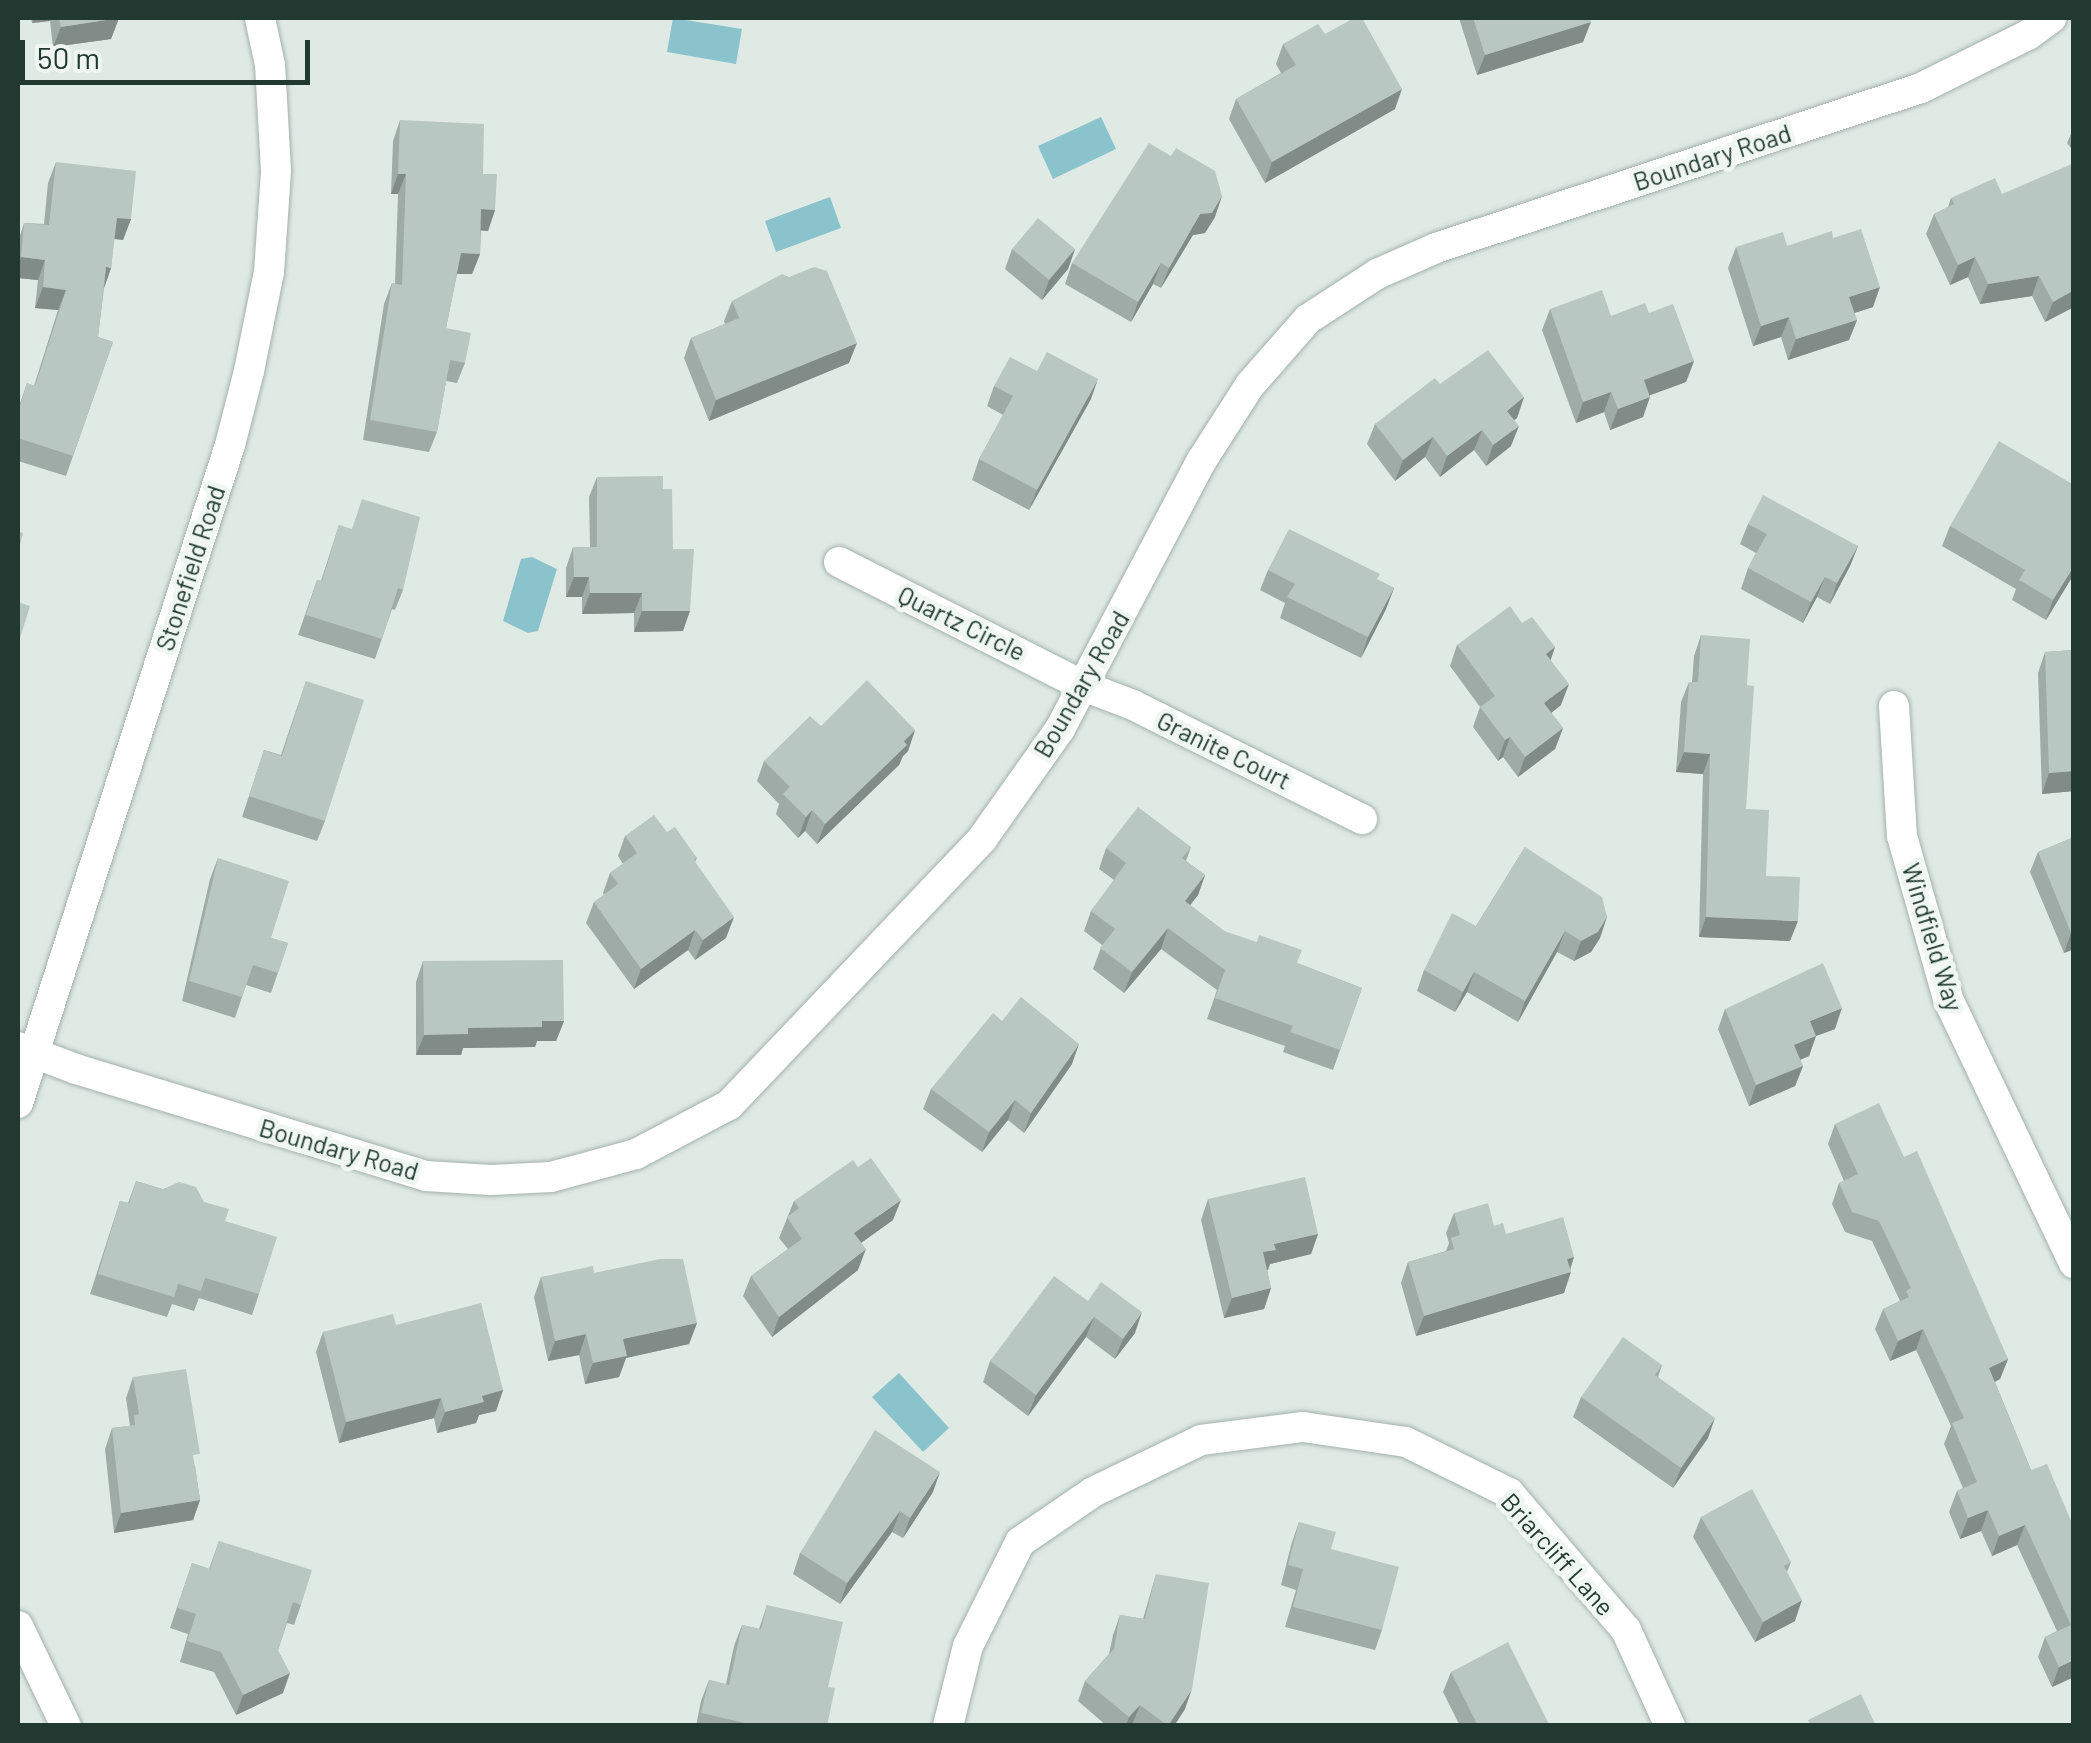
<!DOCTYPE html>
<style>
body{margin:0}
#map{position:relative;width:2091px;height:1743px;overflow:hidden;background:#e0eae5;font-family:Barlow,sans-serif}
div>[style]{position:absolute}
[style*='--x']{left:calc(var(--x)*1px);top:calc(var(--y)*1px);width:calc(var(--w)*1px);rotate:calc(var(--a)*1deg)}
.water>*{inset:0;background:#8bc3cc}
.roads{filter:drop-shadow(0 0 2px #a3b1ac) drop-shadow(0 0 2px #a3b1ac)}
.street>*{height:30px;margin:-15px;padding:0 15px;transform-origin:15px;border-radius:15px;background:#fff}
.secondary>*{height:30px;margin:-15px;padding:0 15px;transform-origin:15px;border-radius:15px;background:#fff}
.wall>*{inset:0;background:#9eaba6}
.shaded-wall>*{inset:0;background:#818b87}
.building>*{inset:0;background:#b8c7c1}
span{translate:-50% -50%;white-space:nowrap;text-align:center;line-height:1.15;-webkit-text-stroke:10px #f0f7f3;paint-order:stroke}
.street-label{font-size:25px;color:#223932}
.frame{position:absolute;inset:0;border:20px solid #223932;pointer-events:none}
.scale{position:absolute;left:20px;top:40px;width:290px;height:45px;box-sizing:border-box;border:5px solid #223932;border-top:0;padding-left:12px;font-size:30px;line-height:35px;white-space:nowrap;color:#223932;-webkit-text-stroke:8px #f0f7f3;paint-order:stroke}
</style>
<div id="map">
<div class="water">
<div style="clip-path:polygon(673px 18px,742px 29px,736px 64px,667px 52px)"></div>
<div style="clip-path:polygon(1101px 117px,1116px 149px,1053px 179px,1038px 146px)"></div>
<div style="clip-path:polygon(830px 197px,841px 228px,776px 252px,765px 221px)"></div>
<div style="clip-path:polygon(532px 557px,557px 569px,538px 631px,528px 633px,503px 621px,521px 559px)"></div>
<div style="clip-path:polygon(899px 1373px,949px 1428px,923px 1452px,872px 1397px)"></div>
</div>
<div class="roads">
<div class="street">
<div style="--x:839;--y:562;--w:274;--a:26.9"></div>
<div style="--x:1083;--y:686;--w:53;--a:20.8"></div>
<div style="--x:1133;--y:705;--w:256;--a:26.5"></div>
<div style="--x:1894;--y:706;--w:130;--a:86.5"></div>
<div style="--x:1902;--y:836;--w:169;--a:74.2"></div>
<div style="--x:1948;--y:999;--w:293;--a:64.5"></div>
<div style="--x:18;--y:1047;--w:62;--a:20.8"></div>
<div style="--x:76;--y:1069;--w:366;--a:17"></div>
<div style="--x:426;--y:1176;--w:65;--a:3.5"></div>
<div style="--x:491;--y:1180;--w:60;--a:-2.9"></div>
<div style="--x:551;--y:1177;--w:88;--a:-15.1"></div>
<div style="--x:636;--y:1154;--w:105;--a:-27.8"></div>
<div style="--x:729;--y:1105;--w:367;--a:-46.4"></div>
<div style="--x:982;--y:839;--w:135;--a:-54.7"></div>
<div style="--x:1060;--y:729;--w:304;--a:-62.2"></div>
<div style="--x:1202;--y:460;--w:89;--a:-57.4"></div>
<div style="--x:1250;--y:385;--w:88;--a:-48.7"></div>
<div style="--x:1308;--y:319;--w:82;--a:-33.1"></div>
<div style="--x:1377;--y:274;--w:64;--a:-23.8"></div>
<div style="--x:1436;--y:248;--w:511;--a:-18.26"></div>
<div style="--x:1921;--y:88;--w:119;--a:-26.4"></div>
<div style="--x:2028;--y:35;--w:29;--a:-36"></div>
<div style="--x:948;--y:1726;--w:82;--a:-76"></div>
<div style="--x:968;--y:1646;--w:116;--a:-63.4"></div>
<div style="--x:1020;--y:1542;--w:88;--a:-34.4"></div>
<div style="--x:1093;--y:1492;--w:120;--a:-25.7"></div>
<div style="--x:1201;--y:1440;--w:103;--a:-7.3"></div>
<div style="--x:1303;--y:1427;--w:104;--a:8.3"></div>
<div style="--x:1406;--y:1442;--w:115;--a:26.3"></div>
<div style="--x:1509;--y:1493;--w:180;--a:49.5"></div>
<div style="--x:1626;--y:1630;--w:106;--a:65.4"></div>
</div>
<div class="secondary">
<div style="--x:18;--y:1103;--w:691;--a:-72.14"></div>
<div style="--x:230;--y:445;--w:76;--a:-75.6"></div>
<div style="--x:249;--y:371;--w:101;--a:-78.6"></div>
<div style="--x:269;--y:272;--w:101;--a:-86"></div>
<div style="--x:276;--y:171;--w:106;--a:-93.2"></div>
<div style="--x:270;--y:65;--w:48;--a:-102"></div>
<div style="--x:18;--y:1626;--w:111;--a:64.4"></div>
</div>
</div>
<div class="wall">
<div style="clip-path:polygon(31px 18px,119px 18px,111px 39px,53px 47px,50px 21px,32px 23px)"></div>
<div style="clip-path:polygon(1459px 18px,1590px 18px,1583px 42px,1477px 75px)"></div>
<div style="clip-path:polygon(1325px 34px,1395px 109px,1265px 183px,1229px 119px,1236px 99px,1281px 73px,1276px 64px,1283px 44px)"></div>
<div style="clip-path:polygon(400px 120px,483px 174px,495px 210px,488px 231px,481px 230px,480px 254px,472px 274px,457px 274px,446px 328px,465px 363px,457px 383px,446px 381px,437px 432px,429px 452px,363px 440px,384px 304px,392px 283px,395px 284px,398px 194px,391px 194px,393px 141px)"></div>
<div style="clip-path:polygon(2074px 127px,2074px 152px,2067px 143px)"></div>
<div style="clip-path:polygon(56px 162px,131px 219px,123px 240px,114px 239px,111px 268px,104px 288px,98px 337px,113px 342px,66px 476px,18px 461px,18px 409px,27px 383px,34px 386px,58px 310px,35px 308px,38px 280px,18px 278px,18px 242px,24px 223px,44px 224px,48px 183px)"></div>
<div style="clip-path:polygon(2002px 194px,2074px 307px,2045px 322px,2032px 296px,1980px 304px,1968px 277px,1950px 285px,1926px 234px,1934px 214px,1948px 207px,1951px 198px)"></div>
<div style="clip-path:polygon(1215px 217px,1205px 233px,1193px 235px,1161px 288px,1153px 284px,1131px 322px,1065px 284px,1072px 263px)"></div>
<div style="clip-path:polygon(1833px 238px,1873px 307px,1854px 313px,1857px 320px,1849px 340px,1788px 360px,1781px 337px,1753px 346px,1728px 268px,1736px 247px,1787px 246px)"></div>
<div style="clip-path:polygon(1012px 249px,1075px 249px,1068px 269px,1042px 300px,1005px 269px)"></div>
<div style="clip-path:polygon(732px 301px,849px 363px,709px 421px,684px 358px,691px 338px,725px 324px,724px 321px)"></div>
<div style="clip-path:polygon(1550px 309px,1611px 316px,1649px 313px,1694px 361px,1686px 382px,1650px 395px,1643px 417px,1610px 430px,1604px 412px,1576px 423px,1542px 330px)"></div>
<div style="clip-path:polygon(1037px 371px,1091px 399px,1029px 510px,972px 480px,979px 459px,1003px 415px,987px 406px,994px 386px)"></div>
<div style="clip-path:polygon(1440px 384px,1524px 397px,1517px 418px,1514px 420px,1511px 446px,1486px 466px,1474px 450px,1440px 477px,1425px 457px,1395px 481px,1367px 444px,1375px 424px)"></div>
<div style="clip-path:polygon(597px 477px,663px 489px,673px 549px,683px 631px,634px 632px,634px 613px,582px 614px,582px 597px,566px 597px,566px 568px,573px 547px,590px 547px,589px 497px)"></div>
<div style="clip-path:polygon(2074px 485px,2074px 574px,2046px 620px,2012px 600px,2016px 589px,1942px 546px,1950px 526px)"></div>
<div style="clip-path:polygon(1748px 524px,1858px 546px,1850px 566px,1830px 604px,1817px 597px,1803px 623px,1741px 589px,1748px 568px,1756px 553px,1740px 544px)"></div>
<div style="clip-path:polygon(339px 525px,403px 590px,395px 610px,392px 609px,375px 659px,298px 635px,317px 580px,321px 581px)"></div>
<div style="clip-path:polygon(1268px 570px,1378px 580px,1394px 588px,1386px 609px,1361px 658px,1280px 618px,1285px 603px,1260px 590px)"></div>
<div style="clip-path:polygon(1522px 623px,1555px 647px,1550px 660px,1561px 705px,1551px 713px,1563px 728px,1555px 749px,1518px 777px,1503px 757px,1498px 761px,1473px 727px,1480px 707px,1450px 666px,1457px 645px)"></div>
<div style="clip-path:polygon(1701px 635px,1747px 685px,1746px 809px,1766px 876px,1790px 941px,1699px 937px,1703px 774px,1676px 772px,1681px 702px,1689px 682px,1692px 682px,1694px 656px)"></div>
<div style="clip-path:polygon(2074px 650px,2074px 791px,2042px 794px,2038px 673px,2045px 652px)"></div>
<div style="clip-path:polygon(306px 681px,325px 821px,317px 841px,242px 817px,264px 750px,281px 755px)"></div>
<div style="clip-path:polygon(821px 726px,915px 730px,908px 751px,903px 756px,899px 765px,817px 844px,805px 831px,798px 838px,776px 814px,779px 804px,757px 781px,764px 761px)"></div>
<div style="clip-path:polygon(667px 832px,697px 858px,695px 862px,726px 938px,695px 960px,688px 950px,634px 989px,586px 923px,594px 902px,604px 895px,603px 893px,610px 873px,623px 864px,618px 856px,625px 836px)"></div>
<div style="clip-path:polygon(2074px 837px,2074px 949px,2064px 953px,2030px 872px,2038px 852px)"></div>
<div style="clip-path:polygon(1191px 847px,1186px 861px,1205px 875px,1198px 895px,1190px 905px,1224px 931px,1297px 963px,1362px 988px,1333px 1070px,1283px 1052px,1285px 1046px,1207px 1019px,1217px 990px,1161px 949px,1124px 993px,1093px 969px,1102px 945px,1084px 931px,1091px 911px,1114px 880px,1099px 869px,1106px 848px)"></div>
<div style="clip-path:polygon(1525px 847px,1600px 938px,1591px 952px,1574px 961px,1557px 952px,1518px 1022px,1467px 992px,1455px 1012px,1417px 991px,1424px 970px,1476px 926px)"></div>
<div style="clip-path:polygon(218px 858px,271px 938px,288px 943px,271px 993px,246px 985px,235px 1018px,182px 1001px,210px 879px)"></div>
<div style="clip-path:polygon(423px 961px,564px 1021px,556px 1041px,537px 1041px,535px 1047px,463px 1048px,461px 1055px,416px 1055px,416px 982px)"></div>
<div style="clip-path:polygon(1725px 1009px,1835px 1029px,1816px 1036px,1809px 1056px,1800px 1060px,1803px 1066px,1795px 1086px,1749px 1106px,1718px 1029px)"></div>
<div style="clip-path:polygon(1002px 1021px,1072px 1064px,1024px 1133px,1008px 1120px,982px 1152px,923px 1109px,931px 1089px)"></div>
<div style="clip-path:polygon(1835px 1124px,1904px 1157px,2008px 1359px,2000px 1379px,1995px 1382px,2031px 1470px,2074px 1528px,2074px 1677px,2052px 1687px,2038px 1657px,2045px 1637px,2057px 1631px,2017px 1545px,1992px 1556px,1981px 1531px,1960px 1539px,1949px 1512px,1957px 1491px,1963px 1488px,1944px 1444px,1951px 1426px,1916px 1350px,1890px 1361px,1875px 1329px,1883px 1309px,1900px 1301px,1872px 1241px,1845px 1232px,1832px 1204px,1839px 1183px,1844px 1181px,1828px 1144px)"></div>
<div style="clip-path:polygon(136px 1181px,204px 1202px,225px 1221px,259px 1294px,252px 1315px,199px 1298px,194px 1311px,172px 1304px,167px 1317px,90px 1294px,120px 1201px,128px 1203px)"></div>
<div style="clip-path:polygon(1208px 1199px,1318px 1234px,1311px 1254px,1270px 1264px,1267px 1270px,1271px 1288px,1264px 1309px,1224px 1318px,1201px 1220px)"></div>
<div style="clip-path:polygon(794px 1201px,893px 1220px,861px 1243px,858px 1270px,772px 1337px,743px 1296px,751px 1276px,788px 1249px,779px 1238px)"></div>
<div style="clip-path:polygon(1454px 1213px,1494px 1226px,1506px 1234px,1574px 1257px,1564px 1293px,1416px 1336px,1401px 1283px,1408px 1262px,1446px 1251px,1449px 1243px,1446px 1233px)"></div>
<div style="clip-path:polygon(594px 1273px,697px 1323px,689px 1344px,626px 1358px,619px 1377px,585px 1384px,579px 1355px,548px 1361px,534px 1297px,541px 1277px)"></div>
<div style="clip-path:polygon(1088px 1301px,1135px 1333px,1115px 1359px,1086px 1337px,1028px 1416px,983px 1382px,990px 1361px)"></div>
<div style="clip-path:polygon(396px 1325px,503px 1390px,496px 1411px,479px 1415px,476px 1423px,437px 1433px,434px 1418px,339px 1443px,316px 1352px,323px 1332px)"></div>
<div style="clip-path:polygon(1662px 1365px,1658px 1377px,1708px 1438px,1673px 1488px,1573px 1417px,1581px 1397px)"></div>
<div style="clip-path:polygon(133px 1377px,195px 1466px,200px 1500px,193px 1520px,114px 1533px,105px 1449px,112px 1428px,130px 1426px,126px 1398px)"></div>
<div style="clip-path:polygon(933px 1492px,903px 1538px,892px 1532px,840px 1604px,793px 1574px,800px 1553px)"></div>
<div style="clip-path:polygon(1701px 1517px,1791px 1562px,1787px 1572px,1795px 1621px,1755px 1642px,1693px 1537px)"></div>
<div style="clip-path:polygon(1299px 1522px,1382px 1630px,1375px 1650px,1285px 1627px,1296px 1590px,1281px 1585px,1292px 1542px)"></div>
<div style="clip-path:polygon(219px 1541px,301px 1605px,294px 1625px,287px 1623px,278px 1650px,283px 1693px,236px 1715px,214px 1672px,180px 1662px,188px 1634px,170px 1628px,192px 1563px,209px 1569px)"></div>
<div style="clip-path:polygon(1156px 1574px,1185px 1709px,1174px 1726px,1107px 1726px,1078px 1701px,1085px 1681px,1109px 1654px,1113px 1635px,1120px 1615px,1143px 1619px)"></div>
<div style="clip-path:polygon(767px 1605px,828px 1687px,827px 1726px,696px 1726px,701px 1701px,709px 1680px,726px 1684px,734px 1646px,742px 1625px,759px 1629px)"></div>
<div style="clip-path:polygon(1451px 1672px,1550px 1726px,1460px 1726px,1443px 1692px)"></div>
</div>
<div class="shaded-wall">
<div style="clip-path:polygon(34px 18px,51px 18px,50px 21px,32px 23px)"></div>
<div style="clip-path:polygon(119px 18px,111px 39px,53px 47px,61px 27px)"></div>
<div style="clip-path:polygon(1591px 22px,1583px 42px,1477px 75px,1485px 55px)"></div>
<div style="clip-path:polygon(1402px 89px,1395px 109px,1265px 183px,1272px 162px)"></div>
<div style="clip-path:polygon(398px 174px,406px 174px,398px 194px,391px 194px)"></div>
<div style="clip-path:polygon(1222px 196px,1215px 217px,1205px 233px,1193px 235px,1161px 288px,1169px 268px,1200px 214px)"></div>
<div style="clip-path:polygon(481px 209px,495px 210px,488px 231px,474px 230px)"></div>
<div style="clip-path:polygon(117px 218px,131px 219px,123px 240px,109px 238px)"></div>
<div style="clip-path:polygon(1075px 249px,1068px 269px,1042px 300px,1049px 280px)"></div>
<div style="clip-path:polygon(461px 253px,480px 254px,472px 274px,454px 274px)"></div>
<div style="clip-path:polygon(21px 257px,45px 260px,38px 280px,18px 278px,18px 266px)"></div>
<div style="clip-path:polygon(1975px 257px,1968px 277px,1950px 285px,1958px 265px)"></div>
<div style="clip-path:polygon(1161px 263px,1153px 284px,1131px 322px,1138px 302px)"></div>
<div style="clip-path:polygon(106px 267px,111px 268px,104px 288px)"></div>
<div style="clip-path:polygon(2039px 276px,2032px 296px,1980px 304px,1988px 284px)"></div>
<div style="clip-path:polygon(43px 287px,66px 290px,58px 310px,35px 308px)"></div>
<div style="clip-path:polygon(1880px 287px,1873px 307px,1842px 317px,1849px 297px)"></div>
<div style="clip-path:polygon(2074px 290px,2074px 307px,2045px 322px,2053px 302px)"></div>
<div style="clip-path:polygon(1789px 317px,1781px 337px,1753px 346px,1761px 326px)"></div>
<div style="clip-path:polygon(1857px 320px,1849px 340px,1788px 360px,1796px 339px)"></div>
<div style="clip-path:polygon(857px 343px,849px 363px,709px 421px,716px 400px)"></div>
<div style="clip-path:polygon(1694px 361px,1686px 382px,1637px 400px,1644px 380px)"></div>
<div style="clip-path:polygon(1098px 379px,1091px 399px,1029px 510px,1037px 490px)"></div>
<div style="clip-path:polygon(1611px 392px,1604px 412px,1576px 423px,1583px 402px)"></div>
<div style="clip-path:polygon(1524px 397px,1517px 418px,1500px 431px,1507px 411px)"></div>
<div style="clip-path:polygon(1650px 397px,1643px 417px,1610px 430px,1618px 409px)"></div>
<div style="clip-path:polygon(1519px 426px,1511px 446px,1486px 466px,1493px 445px)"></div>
<div style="clip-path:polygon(1482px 430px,1474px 450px,1440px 477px,1447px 456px)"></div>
<div style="clip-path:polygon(1433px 437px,1425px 457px,1395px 481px,1403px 460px)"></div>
<div style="clip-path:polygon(1858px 546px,1850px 566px,1830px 604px,1837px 583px)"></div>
<div style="clip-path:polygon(2074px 566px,2074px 574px,2046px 620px,2053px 600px)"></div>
<div style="clip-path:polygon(574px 577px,589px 577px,582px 597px,566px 597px)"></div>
<div style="clip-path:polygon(1825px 577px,1817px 597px,1803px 623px,1811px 602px)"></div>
<div style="clip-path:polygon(1394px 588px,1386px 609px,1361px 658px,1368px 637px)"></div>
<div style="clip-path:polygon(590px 593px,642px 593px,634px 613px,582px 614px)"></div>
<div style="clip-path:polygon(642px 611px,690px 611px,683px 631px,634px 632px)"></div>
<div style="clip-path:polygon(1555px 647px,1548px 668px,1546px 654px)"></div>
<div style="clip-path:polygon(1569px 684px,1561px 705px,1537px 724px,1544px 703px)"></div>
<div style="clip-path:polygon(1563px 728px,1555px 749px,1518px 777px,1525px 757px)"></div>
<div style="clip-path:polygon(915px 730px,908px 751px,903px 756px,899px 765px,817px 844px,825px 824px)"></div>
<div style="clip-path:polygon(1510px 737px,1503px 757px,1498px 761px,1505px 740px)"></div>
<div style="clip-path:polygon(1684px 752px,1710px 754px,1703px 774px,1676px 772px)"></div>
<div style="clip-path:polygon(2074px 771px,2074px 791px,2042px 794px,2049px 773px)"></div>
<div style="clip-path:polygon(812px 810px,805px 831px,798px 838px,806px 817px)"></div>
<div style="clip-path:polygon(1205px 875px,1198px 895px,1177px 922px,1185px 901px)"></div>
<div style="clip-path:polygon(734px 917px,726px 938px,695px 960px,703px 940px)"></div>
<div style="clip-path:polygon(1607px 917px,1600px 938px,1591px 952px,1574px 961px,1581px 941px)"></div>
<div style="clip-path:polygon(1706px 917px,1798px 921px,1790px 941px,1699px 937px)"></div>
<div style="clip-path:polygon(1168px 928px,1161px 949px,1124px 993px,1132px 972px)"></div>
<div style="clip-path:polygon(695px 930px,688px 950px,634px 989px,641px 969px)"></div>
<div style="clip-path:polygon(1565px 931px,1557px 952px,1518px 1022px,1525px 1001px)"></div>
<div style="clip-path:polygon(2074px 932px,2074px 949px,2064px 953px,2071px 933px)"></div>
<div style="clip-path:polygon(1474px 972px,1467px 992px,1455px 1012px,1463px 992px)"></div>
<div style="clip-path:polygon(1842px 1008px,1835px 1029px,1816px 1036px,1809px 1056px,1787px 1065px,1794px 1045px,1810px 1021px)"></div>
<div style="clip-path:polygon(542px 1021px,564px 1021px,556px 1041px,537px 1041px,535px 1047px,463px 1048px,461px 1055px,416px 1055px,424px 1035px,468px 1028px)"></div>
<div style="clip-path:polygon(1079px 1044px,1072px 1064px,1024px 1133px,1031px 1113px)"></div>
<div style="clip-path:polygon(1803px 1066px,1795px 1086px,1749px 1106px,1756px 1085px)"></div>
<div style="clip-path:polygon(1015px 1100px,1008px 1120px,982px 1152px,989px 1132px)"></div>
<div style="clip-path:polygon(901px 1200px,893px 1220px,847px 1253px,854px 1233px)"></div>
<div style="clip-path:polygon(1318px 1234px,1311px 1254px,1270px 1264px,1268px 1270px,1255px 1273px,1263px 1252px,1274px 1244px)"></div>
<div style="clip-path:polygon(866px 1249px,858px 1270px,772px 1337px,779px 1317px)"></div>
<div style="clip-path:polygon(1574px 1257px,1568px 1273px,1571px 1272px,1564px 1293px,1416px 1336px,1424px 1316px)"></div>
<div style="clip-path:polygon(1271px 1288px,1264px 1309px,1224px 1318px,1232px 1298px)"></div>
<div style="clip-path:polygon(1142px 1312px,1135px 1333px,1115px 1359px,1123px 1339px)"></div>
<div style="clip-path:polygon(1094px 1317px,1086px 1337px,1028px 1416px,1036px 1395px)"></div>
<div style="clip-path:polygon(697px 1323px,689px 1344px,626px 1358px,619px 1377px,585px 1384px,593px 1363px,623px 1339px)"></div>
<div style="clip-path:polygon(1923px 1329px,1916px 1350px,1890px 1361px,1898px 1341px)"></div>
<div style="clip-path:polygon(586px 1334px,579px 1355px,548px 1361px,555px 1341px)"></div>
<div style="clip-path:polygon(2008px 1359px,2000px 1379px,1981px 1388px,1989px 1368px)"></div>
<div style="clip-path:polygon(503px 1390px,496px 1411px,479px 1415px,476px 1423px,437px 1433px,445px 1412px,482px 1396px)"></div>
<div style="clip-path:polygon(441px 1398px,434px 1418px,339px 1443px,346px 1422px)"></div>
<div style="clip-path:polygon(1715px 1418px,1708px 1438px,1673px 1488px,1681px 1468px)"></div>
<div style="clip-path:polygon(940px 1472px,933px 1492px,903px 1538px,910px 1518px)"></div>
<div style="clip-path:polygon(200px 1500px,193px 1520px,114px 1533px,121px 1513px)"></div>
<div style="clip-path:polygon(1988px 1510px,1981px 1531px,1960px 1539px,1968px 1518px)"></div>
<div style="clip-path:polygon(900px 1511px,892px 1532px,840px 1604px,847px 1583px)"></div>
<div style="clip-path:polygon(2025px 1525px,2017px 1545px,1992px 1556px,1999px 1536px)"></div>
<div style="clip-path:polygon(1802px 1600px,1795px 1621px,1755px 1642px,1763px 1622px)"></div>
<div style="clip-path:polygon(2074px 1660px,2074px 1677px,2052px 1687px,2059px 1667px)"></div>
<div style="clip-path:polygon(290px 1673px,283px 1693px,236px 1715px,243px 1695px)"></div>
<div style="clip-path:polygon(1192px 1689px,1185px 1709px,1174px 1726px,1168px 1726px)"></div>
<div style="clip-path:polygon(1140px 1705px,1132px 1725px,1126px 1726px,1129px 1717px)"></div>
</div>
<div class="building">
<div style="clip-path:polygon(59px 18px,119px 18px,61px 27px)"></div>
<div style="clip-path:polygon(1354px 18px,1362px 18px,1402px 89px,1272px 162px,1236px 99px,1296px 65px,1283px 44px,1318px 24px,1325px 34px)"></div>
<div style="clip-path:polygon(1473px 18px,1590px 18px,1591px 22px,1485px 55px)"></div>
<div style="clip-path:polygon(400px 120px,484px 124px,483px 174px,497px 174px,495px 210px,481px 209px,480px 254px,461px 253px,446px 328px,471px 333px,465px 363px,450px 360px,437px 432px,370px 420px,392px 283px,402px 285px,406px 174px,398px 174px)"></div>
<div style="clip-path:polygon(1149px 143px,1171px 156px,1176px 148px,1215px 171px,1222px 196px,1212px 213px,1200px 214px,1169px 268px,1161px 263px,1138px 302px,1072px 263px)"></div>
<div style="clip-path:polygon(56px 162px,136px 171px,131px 219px,117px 218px,111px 268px,106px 267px,98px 337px,113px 342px,73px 456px,18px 438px,18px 412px,27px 383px,35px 386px,66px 290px,43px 287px,45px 260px,21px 257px,24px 223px,49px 225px)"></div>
<div style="clip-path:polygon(2074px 163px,2074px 290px,2053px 302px,2039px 276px,1988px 284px,1975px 257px,1958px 265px,1934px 214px,1954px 204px,1951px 198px,1995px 178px,2002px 194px)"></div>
<div style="clip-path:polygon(1038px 218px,1075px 249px,1049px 280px,1012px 249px)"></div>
<div style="clip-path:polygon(1861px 229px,1880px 287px,1849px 297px,1857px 320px,1796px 339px,1789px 317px,1761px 326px,1736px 247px,1783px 232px,1787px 246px,1832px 231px,1833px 238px)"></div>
<div style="clip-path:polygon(814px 267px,827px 271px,857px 343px,716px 400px,691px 338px,739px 318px,732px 301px,782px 274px,789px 277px)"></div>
<div style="clip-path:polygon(1602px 290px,1611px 316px,1645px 303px,1649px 313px,1673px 304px,1694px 361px,1644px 380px,1650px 397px,1618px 409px,1611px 392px,1583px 402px,1550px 309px)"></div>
<div style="clip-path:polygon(1488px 350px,1524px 397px,1507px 411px,1519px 426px,1493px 445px,1482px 430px,1447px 456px,1433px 437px,1403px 460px,1375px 424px,1435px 378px,1440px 384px)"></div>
<div style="clip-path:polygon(1047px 352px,1098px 379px,1037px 490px,979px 459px,1013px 396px,994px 386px,1010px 357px,1037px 371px)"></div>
<div style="clip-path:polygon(1999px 441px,2074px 485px,2074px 566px,2053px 600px,2019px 580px,2025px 570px,1950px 526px)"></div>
<div style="clip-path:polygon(663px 476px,663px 489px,672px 489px,673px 549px,694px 549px,690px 611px,642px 611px,642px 593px,590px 593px,589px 577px,574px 577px,573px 547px,597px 547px,597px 477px)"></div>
<div style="clip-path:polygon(1763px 495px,1858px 546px,1837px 583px,1825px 577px,1811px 602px,1748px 568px,1767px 534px,1748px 524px)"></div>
<div style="clip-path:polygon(362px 499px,420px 517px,403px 590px,398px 588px,382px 639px,306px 615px,317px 580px,322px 581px,339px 525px,352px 529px)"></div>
<div style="clip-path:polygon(1289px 529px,1380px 574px,1377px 579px,1394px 588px,1368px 637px,1287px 597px,1295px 584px,1268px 570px)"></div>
<div style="clip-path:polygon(18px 531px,23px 533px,18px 552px)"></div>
<div style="clip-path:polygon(18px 602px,30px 606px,18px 645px)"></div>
<div style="clip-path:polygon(1510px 606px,1522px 623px,1532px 617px,1555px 647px,1546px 654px,1569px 684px,1544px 703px,1563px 728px,1525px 757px,1510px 737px,1505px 740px,1480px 707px,1495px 696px,1457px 645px)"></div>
<div style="clip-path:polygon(1701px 635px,1750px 639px,1747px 685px,1754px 686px,1746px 809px,1769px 810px,1766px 876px,1800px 877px,1798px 921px,1706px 917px,1710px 754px,1684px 752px,1689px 682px,1698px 682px)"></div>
<div style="clip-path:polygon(2074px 650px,2074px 771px,2049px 773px,2045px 652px)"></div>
<div style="clip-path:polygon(867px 680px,915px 730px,904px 741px,907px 745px,825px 824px,812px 810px,806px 817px,783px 794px,790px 787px,764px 761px,810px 716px,821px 726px)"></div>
<div style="clip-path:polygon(306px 681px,364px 700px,325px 821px,249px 796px,264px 750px,282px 756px)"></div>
<div style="clip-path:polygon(1138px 807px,1191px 847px,1182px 858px,1205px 875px,1185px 901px,1224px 931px,1257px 942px,1259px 935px,1302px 950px,1297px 963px,1362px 988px,1340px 1050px,1290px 1032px,1293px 1026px,1215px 998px,1225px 970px,1168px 928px,1132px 972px,1100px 948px,1115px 929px,1091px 911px,1126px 863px,1106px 848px)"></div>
<div style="clip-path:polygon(654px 815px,667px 832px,675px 827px,697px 858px,694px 860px,734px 917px,703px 940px,695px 930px,641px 969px,594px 902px,618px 884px,610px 873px,637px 853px,625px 836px)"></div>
<div style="clip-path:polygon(2074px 837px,2074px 932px,2071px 933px,2038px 852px)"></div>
<div style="clip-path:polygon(1525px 847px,1602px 897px,1607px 917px,1598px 932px,1581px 941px,1565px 931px,1525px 1001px,1474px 972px,1463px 992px,1424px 970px,1452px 913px,1476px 926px)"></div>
<div style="clip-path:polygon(218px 858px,289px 881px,271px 938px,288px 943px,278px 973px,253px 965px,242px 997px,189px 981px)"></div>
<div style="clip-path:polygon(563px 960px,564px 1021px,542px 1021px,542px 1027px,468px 1028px,468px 1034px,424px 1035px,423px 961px)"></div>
<div style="clip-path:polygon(1823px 963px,1842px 1008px,1810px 1021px,1816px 1036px,1794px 1045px,1803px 1066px,1756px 1085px,1725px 1009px)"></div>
<div style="clip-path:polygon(1021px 997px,1079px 1044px,1031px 1113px,1015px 1100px,989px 1132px,931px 1089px,993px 1013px,1002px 1021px)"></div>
<div style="clip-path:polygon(1879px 1103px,1904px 1157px,1917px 1151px,2008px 1359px,1989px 1368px,2031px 1470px,2047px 1464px,2074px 1528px,2074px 1660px,2059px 1667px,2045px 1637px,2071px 1625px,2025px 1525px,1999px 1536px,1988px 1510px,1968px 1518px,1957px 1491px,1977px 1482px,1952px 1423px,1964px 1418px,1923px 1329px,1898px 1341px,1883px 1309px,1909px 1297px,1906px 1291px,1911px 1288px,1879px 1221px,1852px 1212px,1839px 1183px,1858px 1174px,1835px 1124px)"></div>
<div style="clip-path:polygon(871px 1158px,901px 1200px,854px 1233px,866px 1249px,779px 1317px,751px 1276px,802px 1239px,787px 1217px,799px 1208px,794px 1201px,853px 1160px,858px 1167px)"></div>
<div style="clip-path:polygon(1305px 1177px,1318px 1234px,1274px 1244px,1276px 1250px,1263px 1252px,1271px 1288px,1232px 1298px,1208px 1199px)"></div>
<div style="clip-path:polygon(136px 1181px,163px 1189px,179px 1182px,196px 1187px,204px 1202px,229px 1209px,225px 1221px,277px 1237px,259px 1294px,205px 1278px,201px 1291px,178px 1284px,174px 1297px,98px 1274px,120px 1201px,129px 1203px)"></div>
<div style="clip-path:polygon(1488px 1203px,1494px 1226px,1503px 1223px,1506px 1234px,1563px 1217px,1574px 1257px,1567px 1259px,1571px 1272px,1424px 1316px,1408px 1262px,1454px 1249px,1451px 1238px,1460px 1235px,1454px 1213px)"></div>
<div style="clip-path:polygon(660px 1259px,683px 1259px,697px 1323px,623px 1339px,627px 1356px,593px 1363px,586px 1334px,555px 1341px,541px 1277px,593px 1266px,594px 1273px)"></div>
<div style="clip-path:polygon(1054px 1276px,1088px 1301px,1101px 1282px,1142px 1312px,1123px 1339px,1094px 1317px,1036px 1395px,990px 1361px)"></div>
<div style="clip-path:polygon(481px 1303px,503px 1390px,482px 1396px,484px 1402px,445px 1412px,441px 1398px,346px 1422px,323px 1332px,393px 1314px,396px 1325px)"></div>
<div style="clip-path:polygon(1623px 1337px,1662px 1365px,1655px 1375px,1715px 1418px,1681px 1468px,1581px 1397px)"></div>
<div style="clip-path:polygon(186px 1369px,200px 1454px,193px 1455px,200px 1500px,121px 1513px,112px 1428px,135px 1425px,134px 1415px,139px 1414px,133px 1377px)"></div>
<div style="clip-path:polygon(875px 1430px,940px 1472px,910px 1518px,900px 1511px,847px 1583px,800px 1553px)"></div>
<div style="clip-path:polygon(1752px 1489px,1791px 1562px,1784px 1566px,1802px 1600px,1763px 1622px,1701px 1517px)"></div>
<div style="clip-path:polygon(1299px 1522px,1336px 1532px,1331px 1549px,1399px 1567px,1382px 1630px,1293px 1607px,1303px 1569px,1288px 1565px)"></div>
<div style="clip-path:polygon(219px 1541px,312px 1570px,301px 1605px,293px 1602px,278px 1650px,290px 1673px,243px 1695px,221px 1652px,187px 1641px,196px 1614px,177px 1608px,192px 1563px,210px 1569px)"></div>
<div style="clip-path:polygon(1156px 1574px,1209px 1583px,1192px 1689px,1168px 1726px,1140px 1705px,1129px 1717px,1085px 1681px,1114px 1649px,1120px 1615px,1145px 1619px)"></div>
<div style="clip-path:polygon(767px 1605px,843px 1622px,828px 1687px,835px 1688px,827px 1726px,758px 1726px,701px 1713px,709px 1680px,729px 1685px,742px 1625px,761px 1629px)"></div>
<div style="clip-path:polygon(1508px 1642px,1550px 1726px,1478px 1726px,1451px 1672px)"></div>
<div style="clip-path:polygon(1861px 1694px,1876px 1726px,1811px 1726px,1808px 1720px)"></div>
</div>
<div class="street-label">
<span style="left:1712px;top:157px;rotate:-18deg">Boundary Road</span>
<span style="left:190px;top:568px;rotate:-72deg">Stonefield Road</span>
<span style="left:962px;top:623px;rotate:26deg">Quartz Circle</span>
<span style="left:1081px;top:684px;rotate:-60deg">Boundary Road</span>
<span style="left:1224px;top:750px;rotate:26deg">Granite Court</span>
<span style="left:1933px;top:937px;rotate:73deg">Windfield Way</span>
<span style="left:339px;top:1149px;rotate:16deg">Boundary Road</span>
<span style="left:1558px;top:1554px;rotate:48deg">Briarcliff Lane</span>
</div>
<div class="frame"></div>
<div class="scale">50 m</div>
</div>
